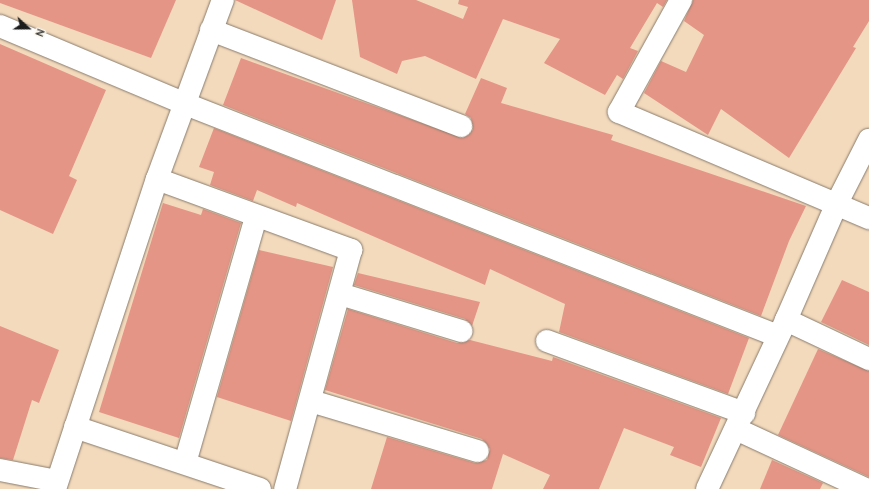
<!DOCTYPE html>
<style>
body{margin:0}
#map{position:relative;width:869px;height:489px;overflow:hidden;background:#f3dabc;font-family:"Comic Neue",sans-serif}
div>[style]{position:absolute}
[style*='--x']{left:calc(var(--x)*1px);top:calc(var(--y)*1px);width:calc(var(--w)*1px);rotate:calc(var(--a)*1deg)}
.building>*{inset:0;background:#e49586}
.roads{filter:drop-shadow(0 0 1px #887b6c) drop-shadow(0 0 1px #887b6c)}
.minor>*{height:22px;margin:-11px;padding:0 11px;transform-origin:11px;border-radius:11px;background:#fff}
.tertiary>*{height:22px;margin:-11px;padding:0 11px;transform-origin:11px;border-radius:11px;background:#fff}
span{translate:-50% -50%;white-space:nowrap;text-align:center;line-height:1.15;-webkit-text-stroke:3px #fbf7ec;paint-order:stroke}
.north{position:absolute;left:8px;top:8px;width:40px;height:40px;-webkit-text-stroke:3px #fbf7ec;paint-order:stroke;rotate:111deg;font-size:11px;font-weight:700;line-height:16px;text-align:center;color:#1c1c1c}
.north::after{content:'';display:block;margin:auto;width:14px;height:18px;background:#1c1c1c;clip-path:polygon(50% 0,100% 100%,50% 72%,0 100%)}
</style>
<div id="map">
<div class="building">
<div style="clip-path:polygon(0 0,176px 0,151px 58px,0 3px)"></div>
<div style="clip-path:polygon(235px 0,336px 0,322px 40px)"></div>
<div style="clip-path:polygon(352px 0,416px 0,463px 19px,468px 7px,458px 4px,459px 0,667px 0,663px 7px,657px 3px,630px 48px,638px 51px,623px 79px,617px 75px,605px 95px,544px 63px,560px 39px,503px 19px,476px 79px,425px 56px,402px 61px,397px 74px,360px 57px)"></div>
<div style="clip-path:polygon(693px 0,869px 0,869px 21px,853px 47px,856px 48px,789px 158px,721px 109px,708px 135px,644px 93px,661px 61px,686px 72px,704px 35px,684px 21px)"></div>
<div style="clip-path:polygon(0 44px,106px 90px,69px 176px,77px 180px,53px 234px,0 210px)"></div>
<div style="clip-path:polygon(241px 58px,463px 138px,473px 130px,471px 118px,465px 114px,481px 78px,507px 88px,501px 103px,613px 135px,611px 140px,806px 206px,789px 241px,761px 316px,223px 105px)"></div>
<div style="clip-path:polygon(214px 128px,749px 338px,728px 394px,559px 332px,565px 304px,490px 269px,485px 285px,297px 203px,296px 207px,257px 190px,253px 201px,210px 185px,214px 172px,199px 167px)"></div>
<div style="clip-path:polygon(163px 203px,201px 215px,203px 209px,241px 223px,179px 438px,99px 412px)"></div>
<div style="clip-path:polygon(259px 250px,333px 267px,291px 421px,217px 397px)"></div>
<div style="clip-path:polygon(358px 273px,480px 302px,472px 326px,465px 319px,354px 285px)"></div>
<div style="clip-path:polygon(842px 280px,869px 292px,869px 345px,821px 322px)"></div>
<div style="clip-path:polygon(348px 309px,457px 343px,470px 340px,552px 361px,553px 357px,721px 418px,701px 467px,670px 455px,674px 447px,624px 428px,599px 489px,543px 489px,550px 475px,503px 454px,492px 489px,371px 489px,387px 437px,475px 463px,487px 460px,490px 449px,482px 439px,325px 390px)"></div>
<div style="clip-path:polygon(0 326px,59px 350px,39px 403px,32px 400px,13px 460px,0 458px)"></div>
<div style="clip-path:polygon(818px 349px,869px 371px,869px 477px,778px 435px)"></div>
<div style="clip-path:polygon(772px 460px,823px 483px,820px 489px,760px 489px)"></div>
</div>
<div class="roads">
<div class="minor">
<div style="--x:681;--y:0;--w:128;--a:119"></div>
<div style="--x:619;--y:112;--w:272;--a:23"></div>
<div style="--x:0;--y:26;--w:199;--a:22.8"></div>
<div style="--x:183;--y:103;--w:639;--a:21.39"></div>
<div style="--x:211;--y:30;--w:268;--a:21"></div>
<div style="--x:157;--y:179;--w:207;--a:20.1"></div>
<div style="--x:351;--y:250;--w:248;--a:105.4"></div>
<div style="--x:340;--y:294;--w:127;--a:17"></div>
<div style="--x:786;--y:320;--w:92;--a:25.2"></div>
<div style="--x:547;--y:341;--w:210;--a:20.1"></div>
<div style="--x:311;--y:401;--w:174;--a:16.7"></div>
<div style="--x:75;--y:427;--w:195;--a:18.5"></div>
<div style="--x:736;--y:429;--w:142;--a:24.9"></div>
<div style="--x:185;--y:463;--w:256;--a:-73.9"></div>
<div style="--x:0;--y:470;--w:58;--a:10.9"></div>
<div style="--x:55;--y:489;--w:326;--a:-71.8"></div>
<div style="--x:157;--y:179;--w:191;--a:-69.8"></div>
</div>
<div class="tertiary">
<div style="--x:707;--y:489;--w:187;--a:-64.9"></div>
<div style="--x:786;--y:320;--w:128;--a:-66.4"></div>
<div style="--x:837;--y:203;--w:71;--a:-63.1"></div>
</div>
</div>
<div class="north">N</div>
</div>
